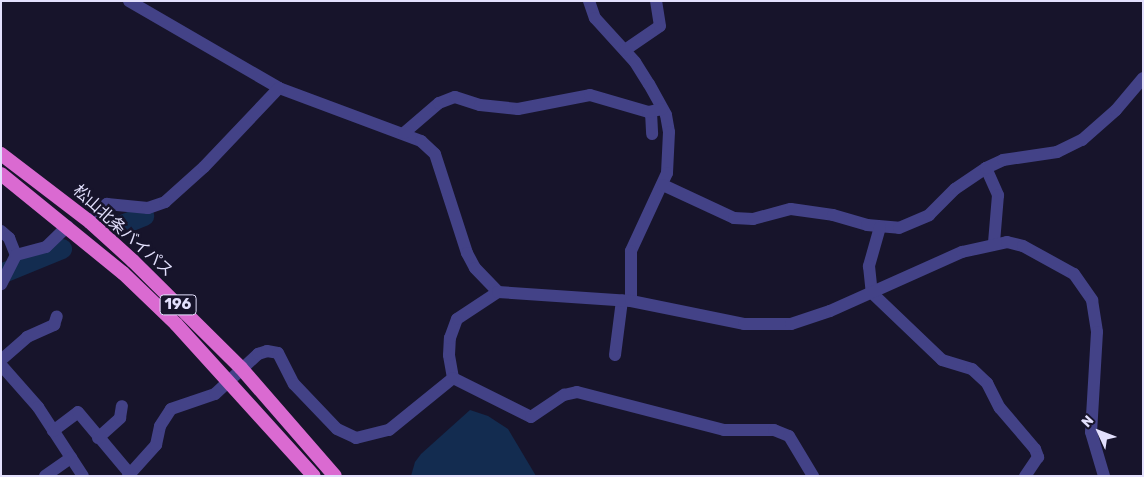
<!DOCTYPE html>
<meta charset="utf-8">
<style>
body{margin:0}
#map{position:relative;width:1144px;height:477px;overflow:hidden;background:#17142b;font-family:Rubik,"Noto Sans JP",sans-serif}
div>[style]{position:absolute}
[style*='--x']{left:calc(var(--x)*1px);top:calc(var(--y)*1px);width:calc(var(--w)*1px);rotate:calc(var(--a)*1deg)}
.water>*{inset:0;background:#132c50}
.river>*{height:20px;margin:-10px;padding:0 10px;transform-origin:10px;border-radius:10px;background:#132c50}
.minor>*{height:12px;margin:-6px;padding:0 6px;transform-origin:6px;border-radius:6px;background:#434287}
.trunk>*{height:14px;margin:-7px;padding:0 7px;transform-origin:7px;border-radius:7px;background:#da6ad1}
span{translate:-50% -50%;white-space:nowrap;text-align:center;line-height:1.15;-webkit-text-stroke:5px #17142b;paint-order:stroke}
.shield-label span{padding:1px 4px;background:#17142b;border:1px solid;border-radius:4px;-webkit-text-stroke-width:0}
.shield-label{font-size:15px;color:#e3e0fd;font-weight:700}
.street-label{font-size:16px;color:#e3e0fd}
.frame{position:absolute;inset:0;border:2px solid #e3e0fd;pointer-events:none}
.north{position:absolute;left:1074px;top:407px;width:50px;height:50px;-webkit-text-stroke:4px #17142b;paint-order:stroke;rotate:313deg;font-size:14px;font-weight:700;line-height:20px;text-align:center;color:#e3e0fd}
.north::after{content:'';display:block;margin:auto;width:18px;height:22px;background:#e3e0fd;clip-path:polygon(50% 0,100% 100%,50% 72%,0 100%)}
</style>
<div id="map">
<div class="water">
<div style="clip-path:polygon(470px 410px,488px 416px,508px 429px,536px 476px,411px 476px,415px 462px,421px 454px)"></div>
</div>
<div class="river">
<div style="--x:122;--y:225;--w:24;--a:-22"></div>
<div style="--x:1;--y:274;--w:66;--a:-22.3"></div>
</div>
<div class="minor">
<div style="--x:129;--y:1;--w:173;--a:30.1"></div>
<div style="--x:279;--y:88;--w:152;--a:20.5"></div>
<div style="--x:421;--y:141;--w:19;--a:43"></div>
<div style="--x:435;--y:154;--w:104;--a:72.1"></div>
<div style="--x:467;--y:253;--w:17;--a:62"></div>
<div style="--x:475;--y:268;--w:33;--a:46"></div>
<div style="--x:589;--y:1;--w:18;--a:71"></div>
<div style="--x:595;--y:18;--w:59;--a:47.7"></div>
<div style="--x:635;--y:62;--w:26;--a:58"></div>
<div style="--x:649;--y:84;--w:35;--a:61"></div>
<div style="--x:666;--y:115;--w:17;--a:80"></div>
<div style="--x:669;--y:132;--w:41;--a:92.8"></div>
<div style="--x:667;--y:173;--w:86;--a:114.8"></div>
<div style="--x:631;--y:251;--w:50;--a:90"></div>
<div style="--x:625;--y:50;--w:42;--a:-34.4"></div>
<div style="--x:660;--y:26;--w:25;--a:-99"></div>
<div style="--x:651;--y:112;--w:22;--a:87"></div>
<div style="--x:404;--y:133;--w:46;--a:-40.6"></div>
<div style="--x:439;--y:103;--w:17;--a:-21"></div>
<div style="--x:455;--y:97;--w:26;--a:18"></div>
<div style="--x:480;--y:105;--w:38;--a:6"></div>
<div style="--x:518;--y:109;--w:73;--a:-11"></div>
<div style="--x:590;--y:95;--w:60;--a:16.3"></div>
<div style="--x:648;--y:112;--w:14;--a:-12"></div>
<div style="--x:986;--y:168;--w:30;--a:66"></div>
<div style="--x:998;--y:195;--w:48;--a:94.8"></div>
<div style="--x:663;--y:185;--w:78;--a:24.9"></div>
<div style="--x:734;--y:218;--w:19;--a:3"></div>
<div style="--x:753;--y:219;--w:39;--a:-15"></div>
<div style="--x:791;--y:209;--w:42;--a:8.1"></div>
<div style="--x:833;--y:215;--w:35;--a:16"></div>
<div style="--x:867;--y:225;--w:32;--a:5"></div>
<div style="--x:899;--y:228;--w:33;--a:-23"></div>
<div style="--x:929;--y:215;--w:37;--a:-45"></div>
<div style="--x:955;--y:189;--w:37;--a:-34"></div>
<div style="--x:986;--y:168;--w:19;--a:-25"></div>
<div style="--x:1003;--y:160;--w:55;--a:-8.4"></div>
<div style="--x:1057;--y:152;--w:28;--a:-26"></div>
<div style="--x:1082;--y:140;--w:45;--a:-41.4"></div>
<div style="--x:1116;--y:110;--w:42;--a:-49.8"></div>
<div style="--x:90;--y:222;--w:25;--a:-47"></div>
<div style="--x:107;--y:204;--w:41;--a:5.6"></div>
<div style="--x:148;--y:208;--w:18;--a:-19"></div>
<div style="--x:165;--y:202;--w:52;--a:-41.9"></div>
<div style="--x:204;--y:167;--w:109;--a:-46.5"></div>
<div style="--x:880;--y:227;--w:41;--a:105.8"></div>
<div style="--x:869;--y:266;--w:27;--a:84"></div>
<div style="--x:872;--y:293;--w:97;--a:43.7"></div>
<div style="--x:942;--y:360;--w:31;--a:17"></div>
<div style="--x:972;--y:369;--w:21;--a:43"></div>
<div style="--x:987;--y:383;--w:28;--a:63"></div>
<div style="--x:1000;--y:408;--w:54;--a:49.5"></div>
<div style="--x:1035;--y:449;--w:9;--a:69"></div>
<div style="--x:1038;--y:457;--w:23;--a:124"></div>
<div style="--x:1;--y:231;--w:11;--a:41"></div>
<div style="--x:9;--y:238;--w:18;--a:68"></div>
<div style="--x:16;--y:255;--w:33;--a:117"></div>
<div style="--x:16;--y:255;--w:31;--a:-15"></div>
<div style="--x:46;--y:247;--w:30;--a:-44"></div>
<div style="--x:615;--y:355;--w:55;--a:-82.7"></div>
<div style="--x:1;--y:360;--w:35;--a:-41"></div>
<div style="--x:27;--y:337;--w:30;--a:-24"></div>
<div style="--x:54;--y:325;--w:9;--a:-72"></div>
<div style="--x:1;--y:365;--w:56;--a:48.6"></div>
<div style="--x:38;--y:407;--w:82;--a:56.9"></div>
<div style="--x:453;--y:378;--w:23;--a:-100"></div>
<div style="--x:449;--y:355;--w:17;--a:-87"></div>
<div style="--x:450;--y:338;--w:20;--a:-70"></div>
<div style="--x:457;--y:319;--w:49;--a:-33.4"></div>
<div style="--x:498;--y:292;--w:133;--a:3.9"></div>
<div style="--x:631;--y:301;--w:115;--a:11.5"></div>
<div style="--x:744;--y:324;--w:47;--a:0"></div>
<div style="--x:791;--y:324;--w:41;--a:-18.4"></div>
<div style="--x:830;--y:311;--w:145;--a:-24.1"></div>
<div style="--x:962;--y:252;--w:46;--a:-12.5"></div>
<div style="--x:1007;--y:242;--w:16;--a:14"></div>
<div style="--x:1023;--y:246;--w:58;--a:28.8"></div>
<div style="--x:1074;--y:274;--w:32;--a:55"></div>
<div style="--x:1092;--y:300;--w:32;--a:81"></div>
<div style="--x:1097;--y:332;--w:100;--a:93.4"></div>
<div style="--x:1091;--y:432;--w:46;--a:73.5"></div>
<div style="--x:453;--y:378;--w:87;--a:26.6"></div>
<div style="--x:531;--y:417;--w:40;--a:-34"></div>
<div style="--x:564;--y:395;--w:13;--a:-13"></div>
<div style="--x:577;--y:392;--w:152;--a:14.5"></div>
<div style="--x:724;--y:430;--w:50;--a:0"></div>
<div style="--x:774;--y:430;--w:16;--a:22"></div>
<div style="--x:789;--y:436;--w:47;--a:59"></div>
<div style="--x:53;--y:431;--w:31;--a:-37"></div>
<div style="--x:78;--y:412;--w:81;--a:50"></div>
<div style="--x:98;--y:438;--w:30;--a:-42"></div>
<div style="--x:120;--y:418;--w:12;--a:-81"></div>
<div style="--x:45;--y:476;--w:32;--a:-35"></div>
<div style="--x:128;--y:476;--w:42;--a:-47.9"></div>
<div style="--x:156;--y:445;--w:19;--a:-78"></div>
<div style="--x:160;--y:426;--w:20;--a:-57"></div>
<div style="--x:171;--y:409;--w:46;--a:-18.8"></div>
<div style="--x:215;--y:394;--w:59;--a:-42.9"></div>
<div style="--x:258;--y:354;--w:9;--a:-18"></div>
<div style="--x:267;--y:351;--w:11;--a:10"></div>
<div style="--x:278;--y:353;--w:35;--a:63"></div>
<div style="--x:294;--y:384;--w:62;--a:46.3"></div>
<div style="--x:337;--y:429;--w:21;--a:25"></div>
<div style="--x:356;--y:438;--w:34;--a:-14"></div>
<div style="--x:389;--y:430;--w:82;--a:-39.1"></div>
</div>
<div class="trunk">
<div style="--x:1;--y:154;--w:112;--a:37.4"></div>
<div style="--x:90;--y:222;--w:58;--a:42.2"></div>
<div style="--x:133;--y:261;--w:152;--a:44.7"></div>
<div style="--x:241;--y:368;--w:143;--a:49"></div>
<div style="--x:1;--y:174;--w:157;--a:39.1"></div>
<div style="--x:123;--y:273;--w:74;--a:43.9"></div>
<div style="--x:176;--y:324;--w:205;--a:47.8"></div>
</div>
<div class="shield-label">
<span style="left:178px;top:305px">196</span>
</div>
<div class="street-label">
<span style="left:123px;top:231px;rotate:42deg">松山北条バイパス</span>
</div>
<div class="frame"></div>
<div class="north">N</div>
</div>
